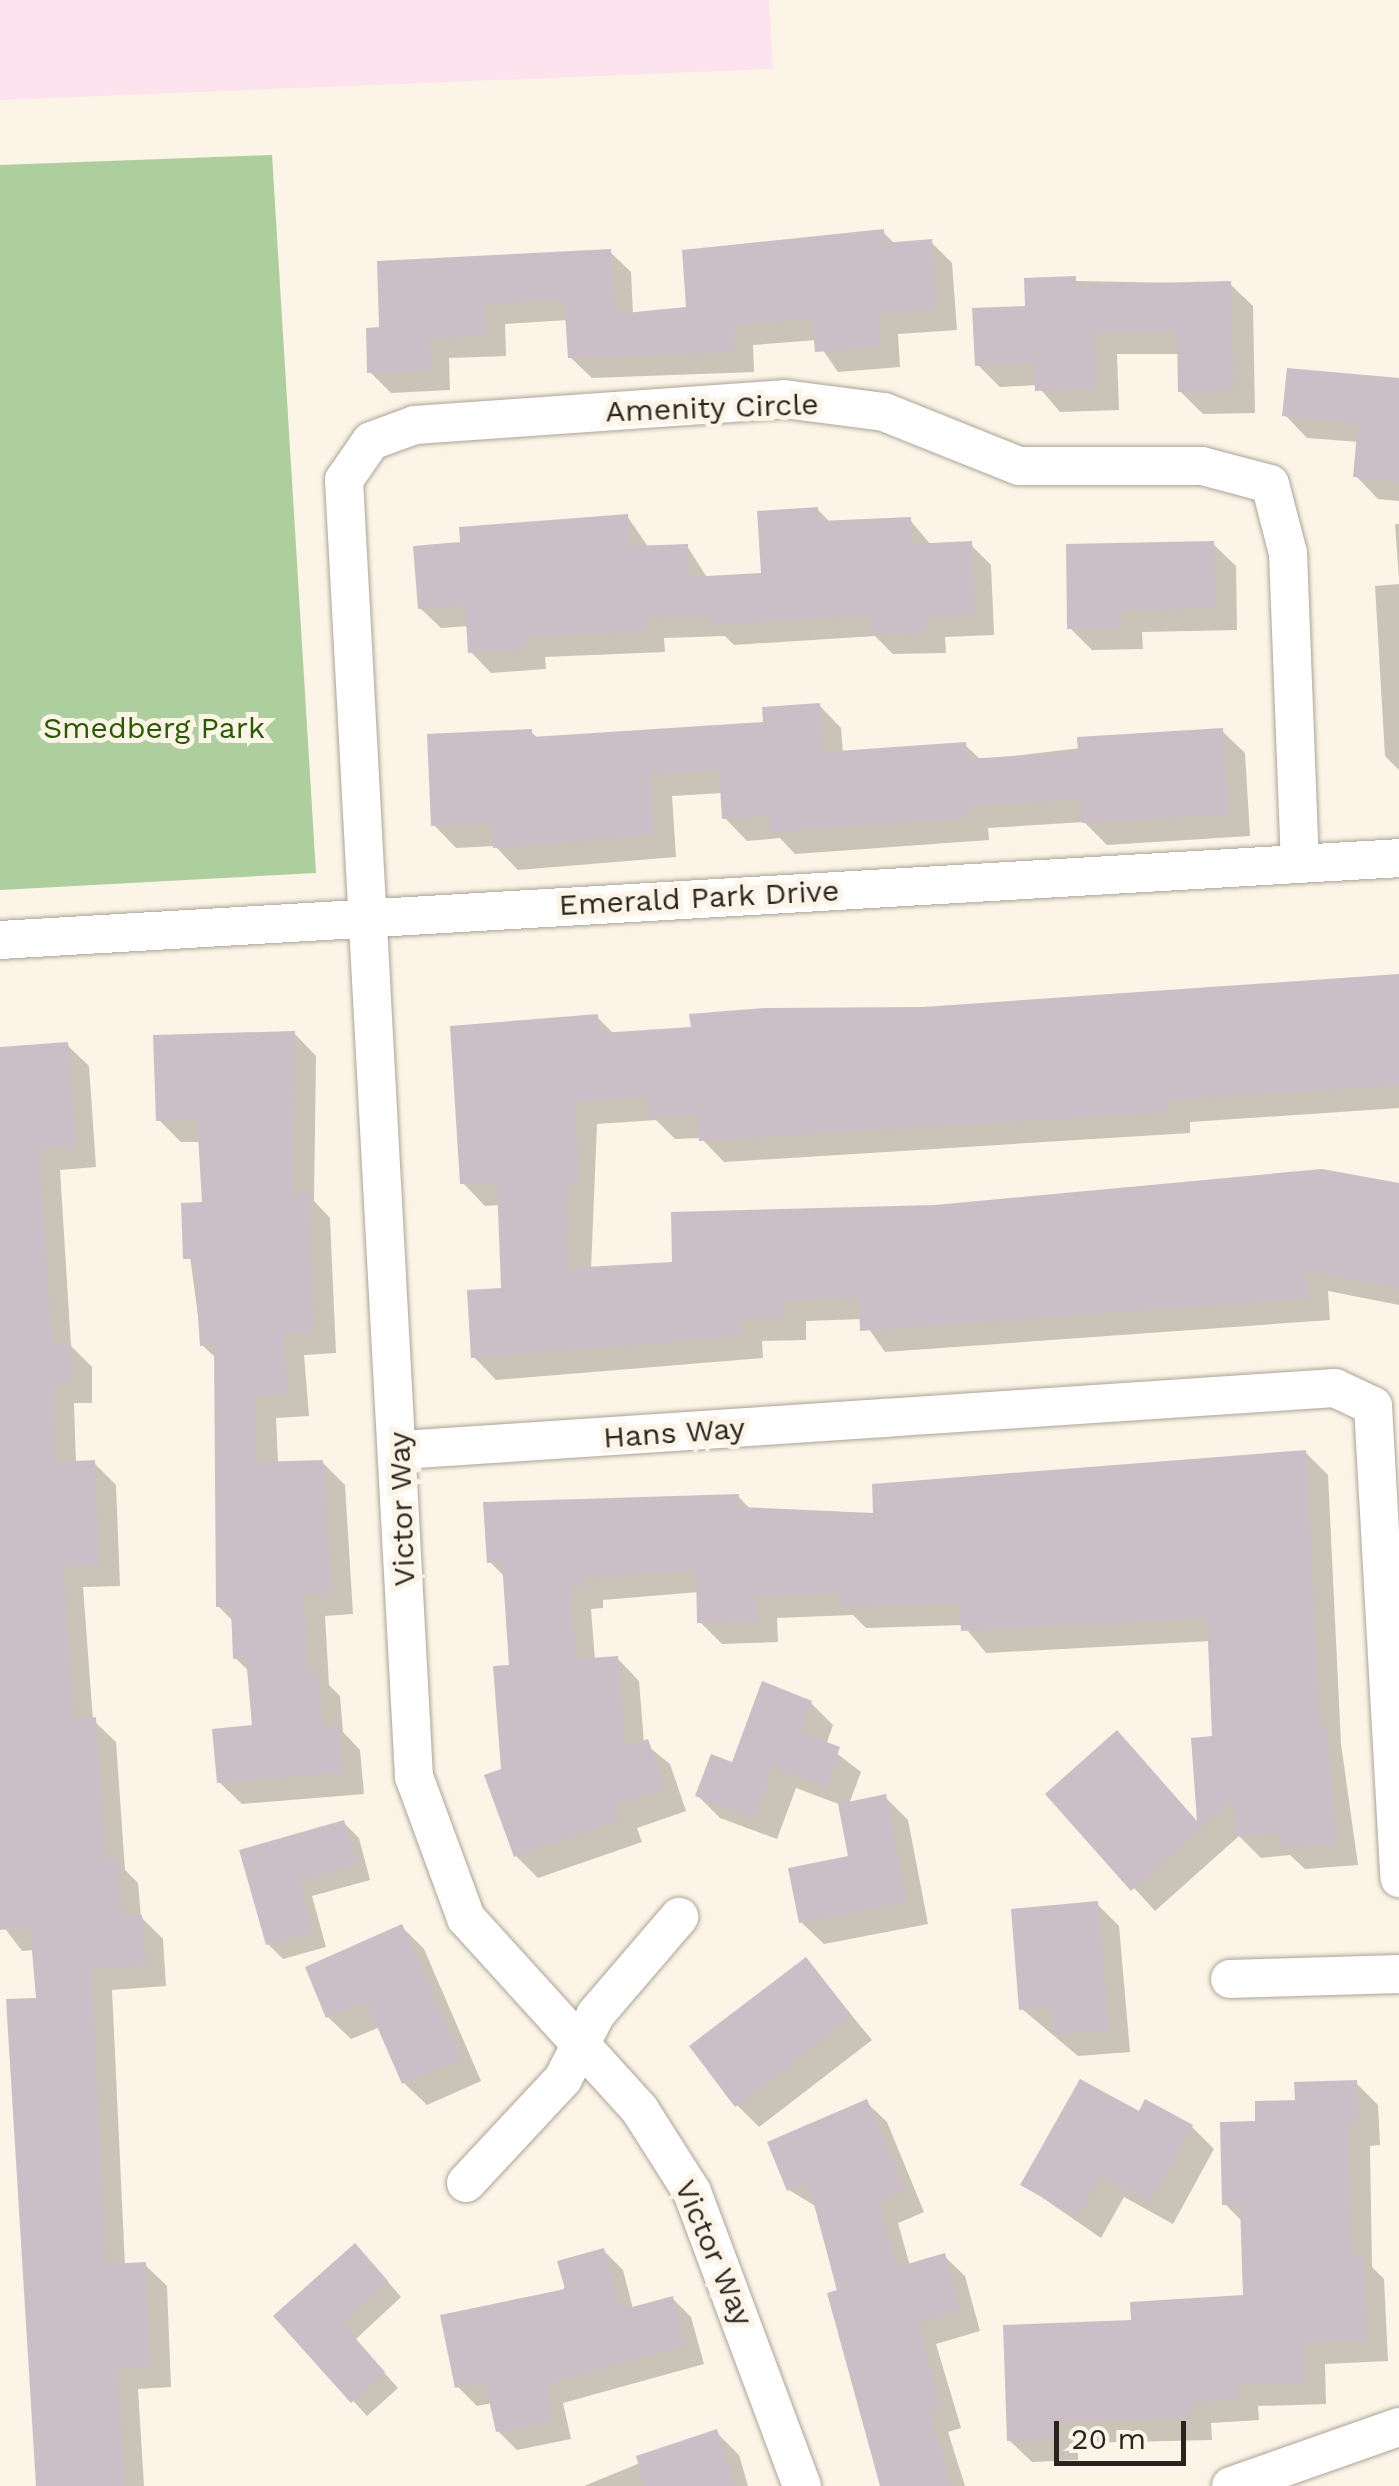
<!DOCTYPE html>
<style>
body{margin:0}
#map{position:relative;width:1399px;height:2486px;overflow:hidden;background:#fcf4e6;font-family:"Work Sans",sans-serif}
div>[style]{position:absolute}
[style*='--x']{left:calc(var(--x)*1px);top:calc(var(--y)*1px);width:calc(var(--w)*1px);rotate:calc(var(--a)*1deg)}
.education>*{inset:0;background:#fde3ed}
.green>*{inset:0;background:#adce9d}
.shadow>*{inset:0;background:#0003}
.building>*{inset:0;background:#ccbec7}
.roads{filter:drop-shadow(0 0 2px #aca497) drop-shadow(0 0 2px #aca497)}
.street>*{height:38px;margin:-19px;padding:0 19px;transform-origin:19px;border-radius:19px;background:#fff}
span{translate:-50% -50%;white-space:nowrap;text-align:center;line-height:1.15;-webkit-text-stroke:10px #fcf4e6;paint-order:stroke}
.street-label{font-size:30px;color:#282520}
.park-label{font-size:30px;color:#2a5a00}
.scale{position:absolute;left:1054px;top:2421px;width:132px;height:45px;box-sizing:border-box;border:5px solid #282520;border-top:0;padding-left:12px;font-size:30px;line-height:35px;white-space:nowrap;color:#282520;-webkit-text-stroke:8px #fcf4e6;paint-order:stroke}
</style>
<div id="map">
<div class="education">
<div style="clip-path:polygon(0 0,769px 0,773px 69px,0 100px)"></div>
</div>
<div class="green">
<div style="clip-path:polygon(272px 155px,316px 873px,0 890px,0 165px)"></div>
</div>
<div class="shadow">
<div style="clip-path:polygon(883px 232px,895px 244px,931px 242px,952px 263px,957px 330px,898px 334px,900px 367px,838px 372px,816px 340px,753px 345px,754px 372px,592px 378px,570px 357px,568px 320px,505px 324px,506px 356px,449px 358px,450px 390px,391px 393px,370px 372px,382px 330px,610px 252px,631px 272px,633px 314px,689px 309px)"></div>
<div style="clip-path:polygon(1027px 280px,1230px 284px,1253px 306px,1255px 413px,1203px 414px,1180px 391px,1180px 354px,1117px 354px,1119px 410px,1060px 412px,1037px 385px,1000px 387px,977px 364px,1028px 308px)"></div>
<div style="clip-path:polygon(1399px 380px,1399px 501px,1378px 499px,1356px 476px,1359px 442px,1307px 438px,1285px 415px)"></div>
<div style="clip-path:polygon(817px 509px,831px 523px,910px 520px,931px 545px,970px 544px,991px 565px,994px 635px,945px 637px,946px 653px,893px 654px,875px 636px,734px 645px,725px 636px,664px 638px,665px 652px,545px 657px,546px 669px,491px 673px,471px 652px,469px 626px,441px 628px,420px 608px,463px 544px,627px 516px,649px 548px,687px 546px,708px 579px,763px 575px)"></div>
<div style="clip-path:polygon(1395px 524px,1399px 524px,1399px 579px)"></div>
<div style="clip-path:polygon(1213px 544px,1236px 566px,1237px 630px,1142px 632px,1143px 649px,1092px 650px,1070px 628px)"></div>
<div style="clip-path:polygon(1399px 584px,1399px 770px,1385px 756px,1375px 586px)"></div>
<div style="clip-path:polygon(819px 705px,841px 728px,843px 753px,965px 745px,981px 760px,1222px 731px,1245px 753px,1250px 836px,1107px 845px,1084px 822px,988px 828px,989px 840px,795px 854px,780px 838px,747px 841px,725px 818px,723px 793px,672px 796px,676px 857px,518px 870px,495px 846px,456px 848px,434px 825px,531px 732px,539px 739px,766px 724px)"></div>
<div style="clip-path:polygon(1399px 980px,1399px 1108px,1190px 1122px,1190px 1133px,724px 1162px,701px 1138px,675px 1139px,656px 1120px,597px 1124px,591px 1269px,674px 1264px,935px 1207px,1399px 1186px,1399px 1305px,1328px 1291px,1330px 1320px,885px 1352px,862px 1319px,806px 1321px,806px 1340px,762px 1341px,763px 1358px,496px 1380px,474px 1357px,503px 1291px,500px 1205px,485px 1206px,463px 1183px,597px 1017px,615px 1035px)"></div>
<div style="clip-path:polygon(294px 1033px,316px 1056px,314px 1201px,330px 1218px,336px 1353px,304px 1355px,309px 1416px,276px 1418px,278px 1464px,322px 1462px,345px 1485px,353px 1614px,325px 1616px,329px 1685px,340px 1696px,343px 1732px,360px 1750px,364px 1794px,242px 1804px,219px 1782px,254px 1727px,250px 1672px,235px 1658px,234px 1622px,218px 1606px,218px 1360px,202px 1345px,183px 1205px,204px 1204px,201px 1142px,181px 1142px,159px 1120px)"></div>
<div style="clip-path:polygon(67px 1045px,89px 1066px,96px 1167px,60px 1170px,71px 1346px,92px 1367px,92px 1403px,74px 1403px,76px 1464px,94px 1463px,116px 1485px,120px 1586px,83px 1587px,93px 1720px,116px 1742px,125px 1870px,138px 1883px,141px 1917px,163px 1939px,166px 1986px,112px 1990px,125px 2266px,145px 2265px,167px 2286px,171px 2387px,138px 2389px,144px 2486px,39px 2486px,39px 2000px,34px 1950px,22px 1951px,0 1922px,0 1049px)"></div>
<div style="clip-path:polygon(1305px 1452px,1328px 1475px,1341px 1744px,1358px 1865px,1305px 1869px,1290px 1855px,1261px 1858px,1239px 1836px,1155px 1911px,1049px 1794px,1200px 1824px,1214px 1739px,1211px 1641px,986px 1653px,963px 1625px,866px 1628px,853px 1615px,777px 1618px,778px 1642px,722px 1644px,700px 1622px,699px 1592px,603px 1600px,603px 1608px,591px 1609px,595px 1660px,617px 1658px,639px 1681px,644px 1743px,670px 1764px,686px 1811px,637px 1828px,642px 1842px,538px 1878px,516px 1856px,503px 1771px,512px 1667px,506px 1578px,490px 1562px,738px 1496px,751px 1510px,876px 1516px)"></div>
<div style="clip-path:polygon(811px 1703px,833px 1725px,826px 1745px,861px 1772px,849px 1804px,885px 1797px,908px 1820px,928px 1924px,824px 1944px,801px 1922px,851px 1858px,841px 1805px,796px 1788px,777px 1839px,720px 1818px,698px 1796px)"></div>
<div style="clip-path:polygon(344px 1823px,359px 1838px,370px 1880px,312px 1896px,326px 1947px,283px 1959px,268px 1944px,242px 1851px)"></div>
<div style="clip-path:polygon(1097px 1904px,1119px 1926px,1130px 2052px,1078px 2056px,1022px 2009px)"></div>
<div style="clip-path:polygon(402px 1927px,424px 1949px,481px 2081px,427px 2105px,404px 2083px,380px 2027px,351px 2039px,328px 2017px)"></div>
<div style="clip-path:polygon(806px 1960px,872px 2040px,759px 2127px,737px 2105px)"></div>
<div style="clip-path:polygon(1356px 2083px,1378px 2105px,1380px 2145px,1370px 2146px,1372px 2267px,1384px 2279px,1388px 2361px,1325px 2364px,1326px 2404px,1258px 2406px,1259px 2420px,1211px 2423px,1212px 2440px,1078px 2443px,1078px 2460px,1032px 2462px,1009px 2440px,1133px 2322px,1246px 2297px,1243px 2222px,1225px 2204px,1258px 2124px)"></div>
<div style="clip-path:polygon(866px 2102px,887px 2122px,924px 2212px,898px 2223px,910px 2266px,944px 2256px,965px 2276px,980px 2331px,936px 2344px,961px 2428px,948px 2432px,965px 2486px,884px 2486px,817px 2207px,789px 2190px)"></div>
<div style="clip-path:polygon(1192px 2127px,1214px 2149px,1173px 2224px,1124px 2197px,1101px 2238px,1024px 2185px)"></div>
<div style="clip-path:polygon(604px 2251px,623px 2270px,633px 2309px,672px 2298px,691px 2317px,704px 2364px,563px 2403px,571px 2439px,517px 2450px,498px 2431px,492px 2403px,477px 2406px,458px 2387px)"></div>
<div style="clip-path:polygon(370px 2261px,401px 2297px,355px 2340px,398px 2388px,367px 2416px,277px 2317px)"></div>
<div style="clip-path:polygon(716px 2432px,739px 2455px,748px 2486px,584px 2486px)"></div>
</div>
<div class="building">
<div style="clip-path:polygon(884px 229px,884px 243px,932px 239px,937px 309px,878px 314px,880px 347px,815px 352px,812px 319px,733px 325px,734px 352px,568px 358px,564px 299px,485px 304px,486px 336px,429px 338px,431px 370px,367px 373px,366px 328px,379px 327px,377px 261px,611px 249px,615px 314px,686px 307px,682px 250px)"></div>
<div style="clip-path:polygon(1076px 276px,1076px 285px,1231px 281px,1234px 391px,1178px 392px,1177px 332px,1095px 333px,1097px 388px,1035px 391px,1034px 363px,975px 366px,972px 308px,1025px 306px,1024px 278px)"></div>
<div style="clip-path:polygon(1287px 368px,1399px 378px,1399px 482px,1353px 477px,1358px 423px,1282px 416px)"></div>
<div style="clip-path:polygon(818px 507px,819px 521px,911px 517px,912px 544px,972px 541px,975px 615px,925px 617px,926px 633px,870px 634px,869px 615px,711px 625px,710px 615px,645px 618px,645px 632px,525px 637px,526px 649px,468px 653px,465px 605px,418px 609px,413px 546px,460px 542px,459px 527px,628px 514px,630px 546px,688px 544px,689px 577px,761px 573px,757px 511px)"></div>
<div style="clip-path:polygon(1214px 541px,1215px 608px,1121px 611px,1121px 628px,1067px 629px,1066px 544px)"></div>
<div style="clip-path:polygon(820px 703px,823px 752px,966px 742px,967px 759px,1078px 752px,1077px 737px,1223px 728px,1229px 814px,1082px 823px,1081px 799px,967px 806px,968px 818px,770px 832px,769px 816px,722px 819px,719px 770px,651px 775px,654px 835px,493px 848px,492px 823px,431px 826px,427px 734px,532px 729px,532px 737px,763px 722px,762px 707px)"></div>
<div style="clip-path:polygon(1399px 974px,1399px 1085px,1168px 1100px,1169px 1112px,699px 1141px,697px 1115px,650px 1118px,649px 1097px,575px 1102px,579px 1185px,566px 1186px,568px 1268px,672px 1262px,671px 1212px,935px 1205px,1322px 1169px,1399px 1183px,1399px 1288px,1307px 1270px,1309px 1298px,860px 1331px,859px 1297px,784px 1300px,785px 1318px,740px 1320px,741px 1336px,471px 1358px,467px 1290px,501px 1288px,497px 1184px,460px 1184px,450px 1026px,598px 1014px,600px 1033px,691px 1027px,689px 1014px,765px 1008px,923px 1007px)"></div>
<div style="clip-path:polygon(295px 1031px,292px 1194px,309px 1193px,314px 1332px,283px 1334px,288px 1394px,254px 1396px,257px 1462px,323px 1460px,332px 1593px,304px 1594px,308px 1672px,318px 1671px,323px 1726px,339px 1725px,343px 1772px,217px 1783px,212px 1729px,252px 1725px,246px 1658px,233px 1659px,231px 1607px,216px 1607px,214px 1345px,200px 1346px,194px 1259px,183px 1259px,181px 1203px,202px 1202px,197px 1120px,156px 1121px,153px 1035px)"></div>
<div style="clip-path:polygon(68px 1042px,76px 1146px,39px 1149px,52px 1343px,71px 1343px,72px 1382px,53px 1383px,55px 1462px,95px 1460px,99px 1565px,63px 1566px,74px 1719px,96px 1717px,106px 1860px,118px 1859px,122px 1916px,142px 1915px,146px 1965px,91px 1969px,106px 2264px,146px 2262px,150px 2367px,117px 2368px,125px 2486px,36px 2486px,6px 1999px,36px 1998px,30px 1927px,0 1930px,0 1047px)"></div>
<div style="clip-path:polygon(1306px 1450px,1320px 1727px,1327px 1726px,1336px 1843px,1280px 1848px,1278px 1833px,1236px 1836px,1232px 1800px,1131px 1891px,1045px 1794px,1117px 1730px,1197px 1821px,1191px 1738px,1212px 1736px,1207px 1618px,961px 1631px,959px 1603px,841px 1607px,840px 1594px,756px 1596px,757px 1621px,697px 1623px,696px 1570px,582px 1578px,582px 1587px,570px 1588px,576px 1659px,618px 1656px,625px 1747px,648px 1739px,665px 1788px,616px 1805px,621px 1819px,514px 1857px,484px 1775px,501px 1769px,493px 1666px,509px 1665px,502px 1562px,487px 1563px,483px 1502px,739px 1494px,739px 1507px,873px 1513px,872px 1484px)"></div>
<div style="clip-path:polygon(762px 1681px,812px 1701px,800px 1732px,840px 1747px,826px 1787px,773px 1767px,754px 1819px,695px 1796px,711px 1754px,732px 1762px)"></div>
<div style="clip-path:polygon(886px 1794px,907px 1902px,799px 1923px,788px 1868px,848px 1856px,838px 1804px)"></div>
<div style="clip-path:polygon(344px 1820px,357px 1865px,299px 1881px,313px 1932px,266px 1945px,239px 1850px)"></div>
<div style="clip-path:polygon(1098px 1901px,1109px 2030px,1053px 2035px,1051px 2007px,1019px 2010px,1011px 1909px)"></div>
<div style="clip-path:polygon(402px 1924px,461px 2059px,402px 2084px,366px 2001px,326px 2018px,305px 1967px)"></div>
<div style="clip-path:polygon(806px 1957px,852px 2016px,735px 2107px,689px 2046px)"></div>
<div style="clip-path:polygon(1080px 2079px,1139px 2111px,1145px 2099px,1193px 2125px,1150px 2203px,1101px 2176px,1078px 2217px,1020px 2185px)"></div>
<div style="clip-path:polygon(1357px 2080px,1358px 2124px,1348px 2124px,1351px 2254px,1363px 2254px,1367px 2340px,1303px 2342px,1305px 2383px,1237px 2385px,1238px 2399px,1190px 2402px,1191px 2418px,1057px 2421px,1057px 2439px,1007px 2441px,1003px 2325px,1131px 2320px,1130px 2302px,1243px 2295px,1240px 2205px,1222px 2205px,1220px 2122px,1255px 2121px,1255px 2101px,1295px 2100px,1294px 2082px)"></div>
<div style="clip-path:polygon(867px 2099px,905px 2191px,879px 2202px,897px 2267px,945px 2253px,961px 2311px,917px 2323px,942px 2407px,929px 2411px,952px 2486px,880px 2486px,827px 2293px,837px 2290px,808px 2182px,787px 2191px,767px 2142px)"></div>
<div style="clip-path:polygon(355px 2243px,388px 2281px,342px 2323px,385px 2372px,351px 2403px,273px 2316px)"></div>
<div style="clip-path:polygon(604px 2248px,621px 2310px,673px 2296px,686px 2345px,546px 2384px,553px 2420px,496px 2432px,485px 2382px,455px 2388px,440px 2315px,565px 2289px,557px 2261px)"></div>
<div style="clip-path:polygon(717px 2429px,735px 2486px,645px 2486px,636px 2456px)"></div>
</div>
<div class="roads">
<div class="street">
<div style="--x:0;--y:940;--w:1401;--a:-3.35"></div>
<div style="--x:402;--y:1450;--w:935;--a:-3.8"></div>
<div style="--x:1335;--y:1388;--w:42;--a:25.3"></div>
<div style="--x:1373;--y:1406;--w:473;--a:86.8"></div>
<div style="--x:1230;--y:1979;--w:169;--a:-1.7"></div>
<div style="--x:466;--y:2183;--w:142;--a:-47"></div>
<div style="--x:563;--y:2079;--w:73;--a:-63.1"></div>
<div style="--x:596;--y:2014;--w:128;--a:-49.4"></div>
<div style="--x:802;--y:2486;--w:314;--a:-110.5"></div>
<div style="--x:692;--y:2192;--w:97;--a:-122.4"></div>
<div style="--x:640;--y:2110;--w:259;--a:-132.2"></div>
<div style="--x:466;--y:1918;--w:150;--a:-110.2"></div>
<div style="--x:414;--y:1777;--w:1299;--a:-93.09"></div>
<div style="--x:344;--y:480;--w:47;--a:-55.3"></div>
<div style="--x:371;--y:441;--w:47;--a:-20"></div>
<div style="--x:415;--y:425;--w:370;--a:-4"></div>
<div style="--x:784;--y:399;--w:101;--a:7.4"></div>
<div style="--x:884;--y:412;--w:145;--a:21.8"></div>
<div style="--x:1019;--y:466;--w:183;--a:0"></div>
<div style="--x:1202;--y:466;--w:70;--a:14.8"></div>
<div style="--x:1270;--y:484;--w:71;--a:75.4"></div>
<div style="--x:1288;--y:553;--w:309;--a:87.8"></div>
<div style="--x:1231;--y:2486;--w:178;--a:-19.4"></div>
</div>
</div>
<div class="street-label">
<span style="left:712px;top:408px;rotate:-2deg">Amenity Circle</span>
<span style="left:699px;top:898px;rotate:-3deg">Emerald Park Drive</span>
<span style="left:674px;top:1433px;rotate:-4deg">Hans Way</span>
<span style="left:402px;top:1509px;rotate:-92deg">Victor Way</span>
<span style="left:714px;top:2253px;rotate:67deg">Victor Way</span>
</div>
<div class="park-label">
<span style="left:154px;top:728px">Smedberg Park</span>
</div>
<div class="scale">20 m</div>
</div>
